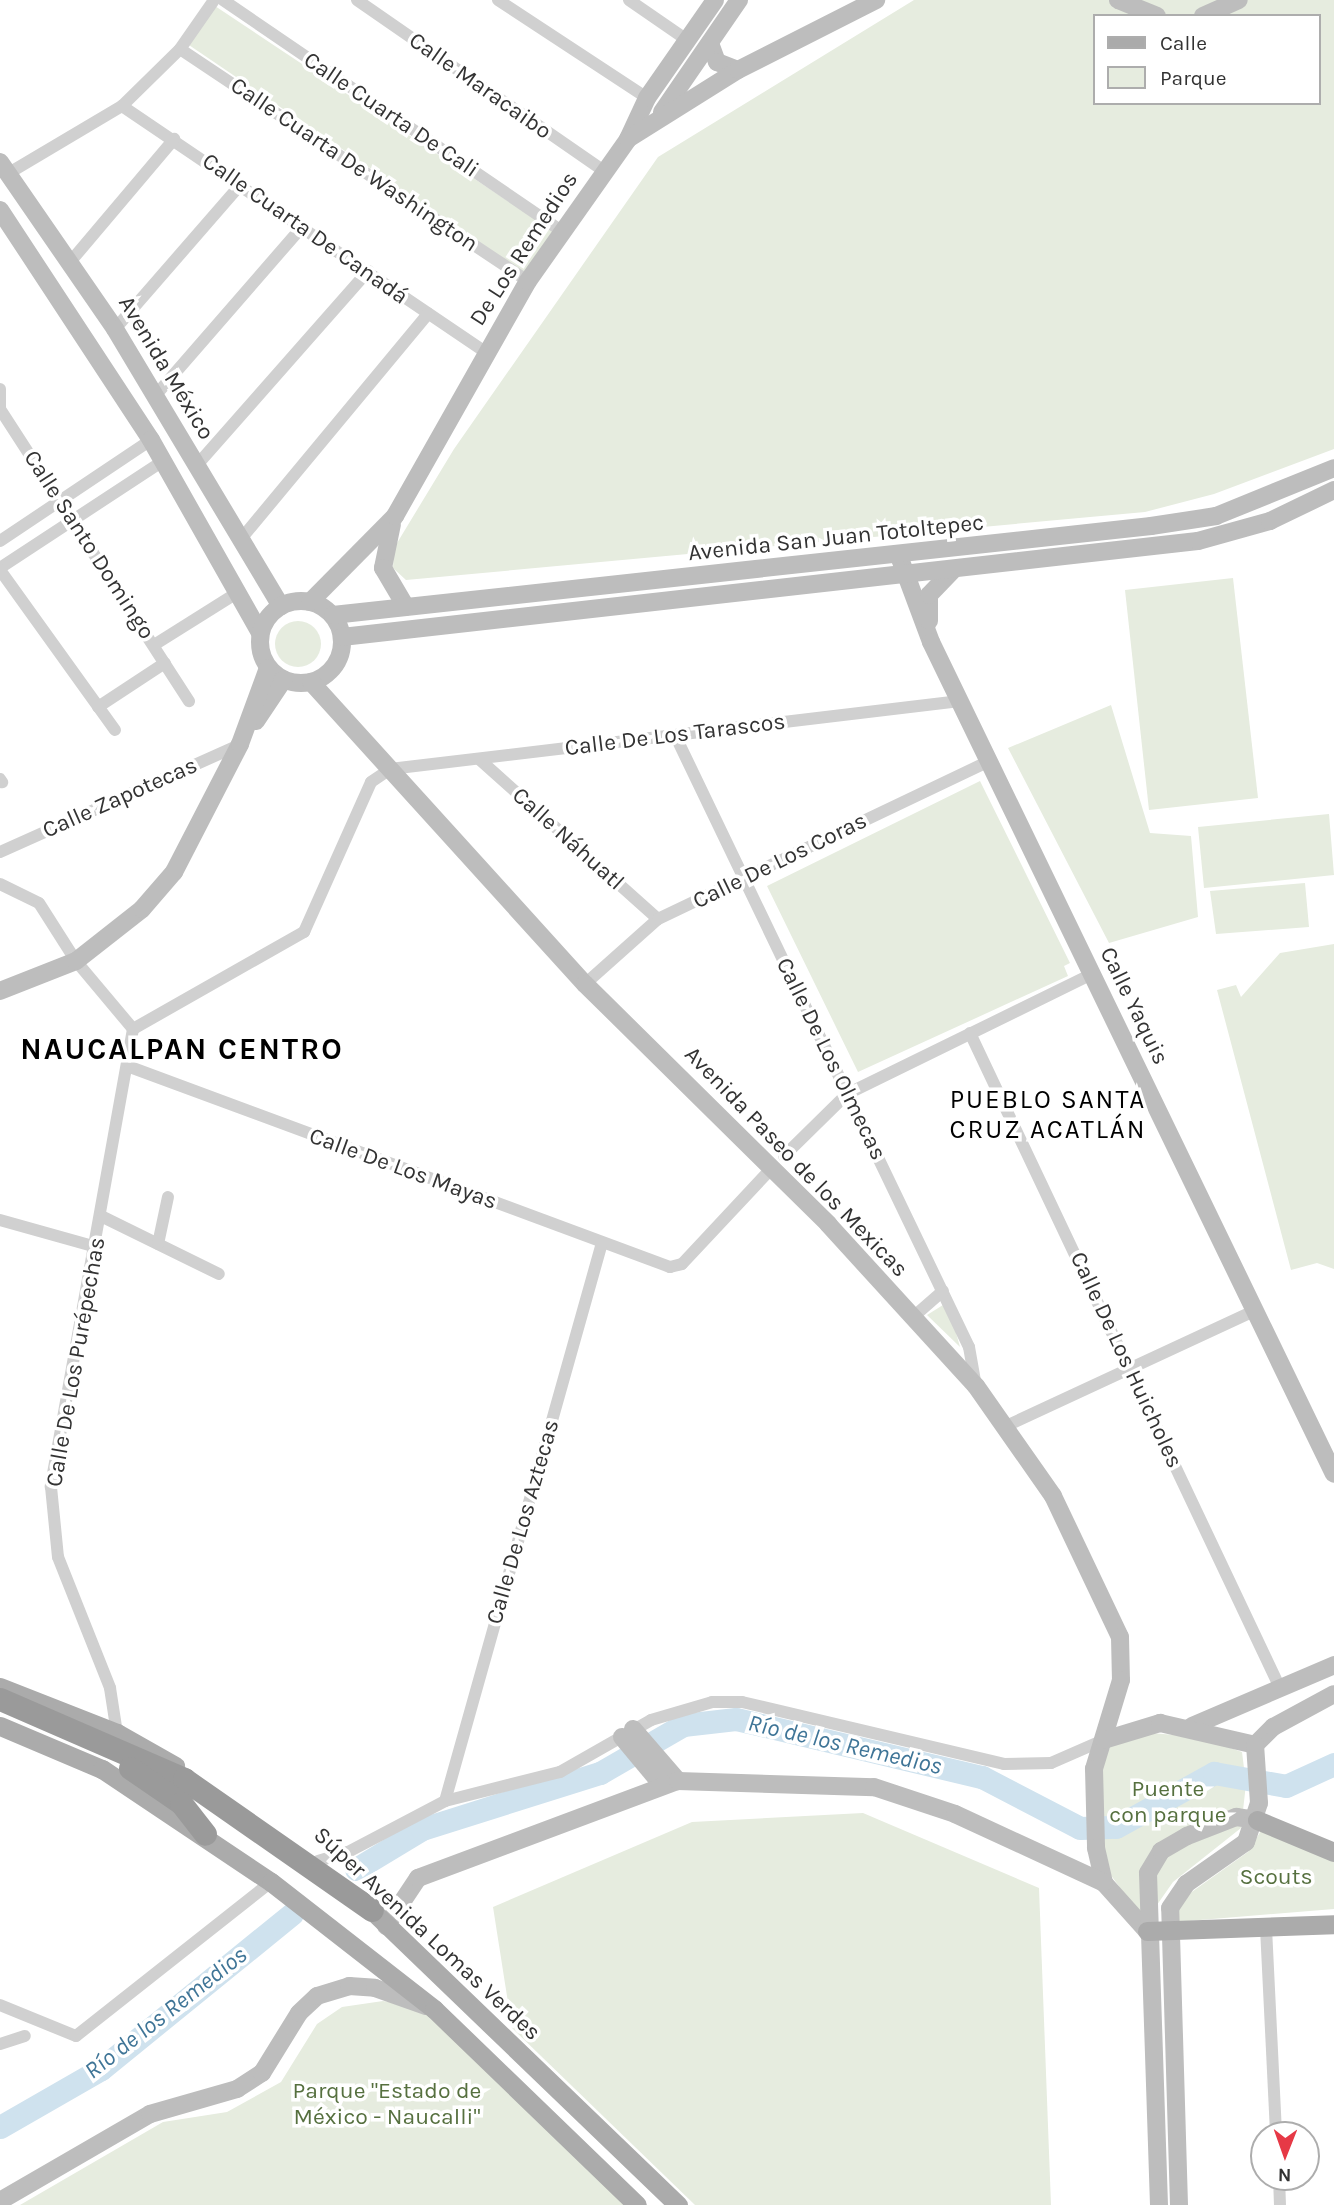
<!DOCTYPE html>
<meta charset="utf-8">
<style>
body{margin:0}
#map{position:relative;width:1334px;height:2205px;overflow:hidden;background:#fff;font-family:Karla,sans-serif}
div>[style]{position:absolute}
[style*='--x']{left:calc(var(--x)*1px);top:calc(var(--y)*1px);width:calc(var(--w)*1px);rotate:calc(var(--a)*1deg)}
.green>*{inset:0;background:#e6ecdf}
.round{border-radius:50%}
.river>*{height:23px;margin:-11.5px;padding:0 11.5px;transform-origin:11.5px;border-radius:11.5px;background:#cfe2ee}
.street>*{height:12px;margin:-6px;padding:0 6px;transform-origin:6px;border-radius:6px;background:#d0d0d0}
.secondary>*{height:18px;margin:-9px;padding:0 9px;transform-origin:9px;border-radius:9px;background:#bdbdbd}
.secondary>.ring{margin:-9px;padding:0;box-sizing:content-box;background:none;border:18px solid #bdbdbd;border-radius:50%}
.primary>*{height:19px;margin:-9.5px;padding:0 9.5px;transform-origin:9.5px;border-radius:9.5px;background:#ababab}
.highway>*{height:23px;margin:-11.5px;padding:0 11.5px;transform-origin:11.5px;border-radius:11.5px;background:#9a9a9a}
span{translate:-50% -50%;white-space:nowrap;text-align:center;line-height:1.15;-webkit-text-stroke:7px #fff;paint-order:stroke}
.street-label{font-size:23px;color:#333}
.park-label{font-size:23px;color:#56703f}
.water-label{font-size:24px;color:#3f7597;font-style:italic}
.quarter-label{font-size:26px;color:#000;letter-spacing:2px}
.district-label{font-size:30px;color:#000;font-weight:700;letter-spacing:2px}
.legend{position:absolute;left:1093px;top:14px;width:228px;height:91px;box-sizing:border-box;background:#fff;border:2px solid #adadad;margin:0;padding:9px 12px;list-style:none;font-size:21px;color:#333}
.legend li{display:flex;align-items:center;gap:14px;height:35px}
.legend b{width:35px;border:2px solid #adadad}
.north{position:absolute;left:1250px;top:2121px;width:70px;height:70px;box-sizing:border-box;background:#fff;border:2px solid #adadad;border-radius:50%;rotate:181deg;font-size:19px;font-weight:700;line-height:28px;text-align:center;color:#333}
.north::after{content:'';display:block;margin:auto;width:24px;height:32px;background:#e63946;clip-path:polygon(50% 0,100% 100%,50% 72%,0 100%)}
</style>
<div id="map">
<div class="green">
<div style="clip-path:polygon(evenodd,914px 0,1334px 0,1334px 449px,1214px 494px,1145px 512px,406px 580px,393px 568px,394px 548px,454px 449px,658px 157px,914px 0,1094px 16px,1318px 16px,1318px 103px,1094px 103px,1094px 16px)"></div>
<div style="clip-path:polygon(212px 4px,553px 231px,526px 274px,183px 41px)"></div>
<div style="clip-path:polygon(1233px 578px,1258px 798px,1149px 810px,1125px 590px)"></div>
<div class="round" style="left:275px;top:621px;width:46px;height:46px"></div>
<div style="clip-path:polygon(1111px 705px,1150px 833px,1191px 836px,1198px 917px,1109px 943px,1008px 748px)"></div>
<div style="clip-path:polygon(980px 781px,1070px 963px,1064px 966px,1068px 976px,858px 1072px,767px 886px)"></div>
<div style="clip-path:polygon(1329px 814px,1334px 875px,1204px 888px,1198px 827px)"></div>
<div style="clip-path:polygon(1305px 883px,1309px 927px,1216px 934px,1210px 891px)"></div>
<div style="clip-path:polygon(1334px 944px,1334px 1269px,1317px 1263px,1291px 1270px,1217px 990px,1236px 985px,1241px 997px,1280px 953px)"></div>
<div style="clip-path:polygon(943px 1305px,951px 1315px,960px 1347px,927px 1315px)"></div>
<div style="clip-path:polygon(1139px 1732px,1199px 1737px,1242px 1752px,1246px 1784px,1241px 1828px,1173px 1882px,1145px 1922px,1102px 1863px,1099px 1770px,1112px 1743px)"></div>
<div style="clip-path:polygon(863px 1813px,1039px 1888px,1051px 2205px,695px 2205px,512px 2028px,493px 1907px,692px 1822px)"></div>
<div style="clip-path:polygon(1262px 1829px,1334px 1859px,1334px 1909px,1176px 1922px,1179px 1901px,1248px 1852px)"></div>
<div style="clip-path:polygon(383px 2001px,434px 2009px,637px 2205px,20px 2205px,163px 2122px,227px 2112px,281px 2082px,317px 2024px,342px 2007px)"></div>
</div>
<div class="river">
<div style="--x:356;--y:1869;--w:77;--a:-31.2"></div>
<div style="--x:422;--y:1829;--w:187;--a:-17.5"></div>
<div style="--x:600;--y:1773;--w:96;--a:-30"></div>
<div style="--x:683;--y:1725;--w:53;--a:-6.5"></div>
<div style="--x:736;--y:1719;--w:253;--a:13.3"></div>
<div style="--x:982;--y:1777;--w:110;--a:27.5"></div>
<div style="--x:1080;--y:1828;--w:36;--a:-2"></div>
<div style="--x:1116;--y:1827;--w:112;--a:-28.9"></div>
<div style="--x:1214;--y:1773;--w:73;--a:10.2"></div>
<div style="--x:1286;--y:1786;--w:53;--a:-24.6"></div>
<div style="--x:0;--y:2127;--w:116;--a:-29.9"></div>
<div style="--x:101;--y:2069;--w:246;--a:-39.1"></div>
</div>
<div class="street">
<div style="--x:223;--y:0;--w:408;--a:34.3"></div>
<div style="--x:357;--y:0;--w:300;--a:34.7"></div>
<div style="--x:498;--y:0;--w:178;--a:33.3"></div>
<div style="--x:629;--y:0;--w:70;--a:34.6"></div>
<div style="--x:180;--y:49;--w:418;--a:33.7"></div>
<div style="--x:122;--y:106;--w:441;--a:34.1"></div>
<div style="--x:9;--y:173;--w:131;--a:-30.7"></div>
<div style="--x:122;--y:106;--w:81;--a:-44.5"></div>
<div style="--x:180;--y:49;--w:60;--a:-55.2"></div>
<div style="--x:71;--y:261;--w:160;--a:-49.8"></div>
<div style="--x:115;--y:329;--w:192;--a:-49"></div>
<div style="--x:0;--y:389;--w:20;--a:90"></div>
<div style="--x:0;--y:409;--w:348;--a:57.1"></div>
<div style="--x:155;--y:396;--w:225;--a:-49"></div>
<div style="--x:197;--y:465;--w:259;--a:-48.6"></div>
<div style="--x:241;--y:539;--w:293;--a:-50.3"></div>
<div style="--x:0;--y:541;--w:182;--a:-33.8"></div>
<div style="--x:0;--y:568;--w:195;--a:-33.3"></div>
<div style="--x:0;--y:570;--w:197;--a:54.3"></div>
<div style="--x:154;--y:645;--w:98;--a:-32.1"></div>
<div style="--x:98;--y:707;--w:80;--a:-33.3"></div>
<div style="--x:675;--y:735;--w:679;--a:64.34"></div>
<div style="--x:969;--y:1347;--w:40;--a:80"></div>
<div style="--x:479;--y:759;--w:240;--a:41.8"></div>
<div style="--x:0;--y:779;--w:4;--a:56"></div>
<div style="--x:0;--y:852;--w:262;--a:-24.1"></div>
<div style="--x:0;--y:884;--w:43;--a:26"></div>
<div style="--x:39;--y:903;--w:69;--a:57.5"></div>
<div style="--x:76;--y:961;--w:89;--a:50"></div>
<div style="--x:133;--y:1029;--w:465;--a:100.2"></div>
<div style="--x:51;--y:1487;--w:70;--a:84.3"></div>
<div style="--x:58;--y:1557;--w:141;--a:68.3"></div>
<div style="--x:110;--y:1688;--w:46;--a:81.2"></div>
<div style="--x:585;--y:984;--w:98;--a:-41.7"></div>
<div style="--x:658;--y:919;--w:367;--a:-25.5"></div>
<div style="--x:133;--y:1029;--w:197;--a:-29.6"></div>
<div style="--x:304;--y:932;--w:164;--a:-65.9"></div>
<div style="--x:371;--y:782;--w:23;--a:-34"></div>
<div style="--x:390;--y:769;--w:574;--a:-6.8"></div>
<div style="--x:970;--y:1033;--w:725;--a:64.67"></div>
<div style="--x:130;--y:1067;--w:576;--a:20.32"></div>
<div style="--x:670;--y:1267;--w:12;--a:-14"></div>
<div style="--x:682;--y:1264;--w:129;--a:-46.9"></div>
<div style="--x:784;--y:1156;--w:88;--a:-44.5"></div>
<div style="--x:847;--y:1094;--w:273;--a:-26.1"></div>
<div style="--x:103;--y:1217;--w:129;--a:26.2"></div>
<div style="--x:0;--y:1220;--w:101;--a:15.6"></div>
<div style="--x:158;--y:1244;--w:48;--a:-78"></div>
<div style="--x:912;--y:1318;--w:41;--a:-41.1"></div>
<div style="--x:1004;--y:1427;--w:276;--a:-24.9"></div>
<div style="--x:445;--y:1801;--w:580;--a:-74.29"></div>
<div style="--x:318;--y:1861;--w:31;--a:-17"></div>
<div style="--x:348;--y:1852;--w:110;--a:-27.7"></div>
<div style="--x:445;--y:1801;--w:119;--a:-14.2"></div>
<div style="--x:560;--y:1772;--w:105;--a:-29.7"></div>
<div style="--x:651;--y:1720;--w:64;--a:-16.4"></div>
<div style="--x:712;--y:1702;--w:30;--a:0"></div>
<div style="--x:742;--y:1702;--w:269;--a:13.3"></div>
<div style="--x:1004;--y:1764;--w:47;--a:-1.2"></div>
<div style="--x:1051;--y:1763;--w:58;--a:-23.5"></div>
<div style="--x:1266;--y:1928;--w:207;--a:87.2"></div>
<div style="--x:0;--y:2005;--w:82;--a:22.2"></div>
<div style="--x:76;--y:2036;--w:248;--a:-38.3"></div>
<div style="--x:0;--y:2044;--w:26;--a:-18"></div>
<div style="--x:1279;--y:2177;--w:28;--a:88"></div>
</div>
<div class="secondary">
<div style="--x:1118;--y:0;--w:42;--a:22.3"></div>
<div style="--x:1203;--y:16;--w:39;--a:-24"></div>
<div style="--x:710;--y:43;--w:20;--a:70"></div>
<div style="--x:717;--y:62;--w:22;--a:21"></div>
<div style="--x:662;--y:112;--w:136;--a:-55.5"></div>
<div style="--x:628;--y:139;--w:45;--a:-65.1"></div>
<div style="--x:647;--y:98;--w:119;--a:-55.2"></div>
<div style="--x:0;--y:162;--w:203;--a:55.4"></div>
<div style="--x:115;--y:329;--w:323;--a:59.1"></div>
<div style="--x:0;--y:210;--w:275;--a:56.7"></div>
<div style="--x:151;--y:440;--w:222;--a:60.5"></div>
<div style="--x:392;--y:524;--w:45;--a:101.6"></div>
<div style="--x:383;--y:568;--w:45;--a:59.5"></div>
<div style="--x:899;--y:556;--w:92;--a:69.6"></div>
<div style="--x:931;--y:642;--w:924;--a:64.16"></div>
<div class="ring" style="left:260px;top:601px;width:64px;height:64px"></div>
<div style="--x:310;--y:602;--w:121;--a:-45.3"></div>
<div style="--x:395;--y:516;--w:270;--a:-60.5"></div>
<div style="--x:528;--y:281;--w:174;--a:-54.8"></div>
<div style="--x:628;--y:139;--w:130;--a:-32.1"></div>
<div style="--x:738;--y:70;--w:155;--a:-26.9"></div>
<div style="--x:333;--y:615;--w:823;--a:-6.21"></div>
<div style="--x:1151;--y:526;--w:66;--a:-8.7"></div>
<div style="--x:1216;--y:516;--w:127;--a:-22.1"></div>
<div style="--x:929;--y:621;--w:26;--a:-90"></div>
<div style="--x:929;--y:595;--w:36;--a:-46"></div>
<div style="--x:342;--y:637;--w:861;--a:-6.4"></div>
<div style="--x:1198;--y:541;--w:75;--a:-15.5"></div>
<div style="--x:1270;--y:521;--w:71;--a:-25.8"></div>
<div style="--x:311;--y:682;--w:408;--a:47.8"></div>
<div style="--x:585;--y:984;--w:342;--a:44.6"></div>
<div style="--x:828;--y:1224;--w:219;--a:47.6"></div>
<div style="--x:976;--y:1386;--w:134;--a:55"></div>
<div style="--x:1053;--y:1496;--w:156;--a:64.6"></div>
<div style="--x:1120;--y:1637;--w:43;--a:88.7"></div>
<div style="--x:1121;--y:1680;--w:93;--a:106.9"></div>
<div style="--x:1094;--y:1769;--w:79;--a:88.5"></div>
<div style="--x:1096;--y:1848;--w:36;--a:77"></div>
<div style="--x:1104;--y:1883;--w:64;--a:48.1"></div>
<div style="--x:256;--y:721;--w:50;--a:-56.3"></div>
<div style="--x:0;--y:991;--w:82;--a:-21.5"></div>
<div style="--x:76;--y:961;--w:84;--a:-38.2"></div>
<div style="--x:142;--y:909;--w:49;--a:-49.1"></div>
<div style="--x:174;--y:872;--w:144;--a:-62.7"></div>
<div style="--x:240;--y:744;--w:81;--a:-69.8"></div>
<div style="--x:1192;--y:1726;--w:155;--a:-23.2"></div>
<div style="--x:633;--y:1729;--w:69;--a:49.1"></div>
<div style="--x:622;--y:1737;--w:62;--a:50.2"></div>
<div style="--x:1104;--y:1740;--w:59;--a:-16.9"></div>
<div style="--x:1160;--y:1723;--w:98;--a:13"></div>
<div style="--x:1255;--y:1745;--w:25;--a:-45"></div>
<div style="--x:1273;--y:1727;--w:69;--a:-28.4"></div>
<div style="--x:386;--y:1926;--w:58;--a:-56.3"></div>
<div style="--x:418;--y:1878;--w:278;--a:-20.5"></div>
<div style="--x:678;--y:1781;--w:196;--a:1.8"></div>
<div style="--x:874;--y:1787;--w:85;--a:18.4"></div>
<div style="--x:955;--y:1814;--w:164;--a:24.8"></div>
<div style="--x:0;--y:2201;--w:173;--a:-30.1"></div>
<div style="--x:150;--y:2114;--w:91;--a:-16"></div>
<div style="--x:237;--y:2089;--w:30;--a:-33"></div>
<div style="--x:262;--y:2073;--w:70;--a:-58.3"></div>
<div style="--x:299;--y:2013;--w:25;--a:-43"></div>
<div style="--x:317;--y:1996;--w:34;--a:-17"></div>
<div style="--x:349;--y:1986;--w:26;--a:4"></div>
<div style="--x:375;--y:1988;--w:54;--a:19.4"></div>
<div style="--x:1159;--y:2205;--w:332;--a:-91.9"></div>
<div style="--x:1148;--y:1873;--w:26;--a:-59"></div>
<div style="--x:1161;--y:1851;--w:30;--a:-30"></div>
<div style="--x:1187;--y:1836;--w:53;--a:-21.2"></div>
<div style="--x:1236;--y:1817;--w:21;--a:8"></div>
<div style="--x:1179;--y:2205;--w:297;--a:-91.7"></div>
<div style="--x:1170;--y:1908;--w:29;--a:-56"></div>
<div style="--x:1186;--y:1884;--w:73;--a:-35"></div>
<div style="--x:1246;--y:1842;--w:41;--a:-71.6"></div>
<div style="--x:1259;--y:1803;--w:58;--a:-93.9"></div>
</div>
<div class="primary">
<div style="--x:0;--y:1687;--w:126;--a:21.5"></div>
<div style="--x:117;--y:1733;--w:67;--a:29.6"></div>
<div style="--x:0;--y:1726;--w:111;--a:22.9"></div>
<div style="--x:102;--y:1769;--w:203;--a:33.8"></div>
<div style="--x:271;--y:1882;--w:207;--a:37.9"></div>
<div style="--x:434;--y:2009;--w:282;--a:44"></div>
<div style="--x:1257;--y:1820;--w:83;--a:22.6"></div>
<div style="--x:361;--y:1900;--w:440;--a:43.9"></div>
<div style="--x:1147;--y:1931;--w:187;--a:-2.1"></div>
</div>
<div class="highway">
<div style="--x:0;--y:1699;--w:201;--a:23.5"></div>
<div style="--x:184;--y:1779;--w:229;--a:34.9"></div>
<div style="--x:130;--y:1768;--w:62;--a:34.5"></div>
<div style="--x:181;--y:1803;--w:39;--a:52"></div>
</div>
<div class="street-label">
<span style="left:480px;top:86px;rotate:35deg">Calle Maracaibo</span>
<span style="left:391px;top:115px;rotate:34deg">Calle Cuarta De Cali</span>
<span style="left:354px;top:165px;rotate:34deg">Calle Cuarta De Washington</span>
<span style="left:305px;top:229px;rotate:35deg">Calle Cuarta De Canadá</span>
<span style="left:524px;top:249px;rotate:-57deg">De Los Remedios</span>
<span style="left:166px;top:368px;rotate:59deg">Avenida México</span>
<span style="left:836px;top:538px;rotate:-6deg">Avenida San Juan Totoltepec</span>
<span style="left:89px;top:545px;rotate:57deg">Calle Santo Domingo</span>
<span style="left:675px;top:735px;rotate:-7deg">Calle De Los Tarascos</span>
<span style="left:120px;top:798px;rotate:-24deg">Calle Zapotecas</span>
<span style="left:568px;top:839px;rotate:42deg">Calle Náhuatl</span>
<span style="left:780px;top:861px;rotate:-26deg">Calle De Los Coras</span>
<span style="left:1134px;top:1006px;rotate:64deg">Calle Yaquis</span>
<span style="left:831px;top:1059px;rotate:64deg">Calle De Los Olmecas</span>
<span style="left:796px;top:1162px;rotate:46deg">Avenida Paseo de los Mexicas</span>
<span style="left:403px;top:1169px;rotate:20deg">Calle De Los Mayas</span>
<span style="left:1126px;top:1360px;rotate:65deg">Calle De Los Huicholes</span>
<span style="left:76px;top:1362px;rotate:-80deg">Calle De Los Purépechas</span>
<span style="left:523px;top:1522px;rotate:-74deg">Calle De Los Aztecas</span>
<span style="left:427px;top:1934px;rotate:43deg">Súper Avenida Lomas Verdes</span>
</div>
<div class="park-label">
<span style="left:1168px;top:1802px">Puente<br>con parque</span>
<span style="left:1276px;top:1877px">Scouts</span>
<span style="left:387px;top:2104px">Parque "Estado de<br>México - Naucalli"</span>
</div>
<div class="water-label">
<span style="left:845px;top:1745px;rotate:13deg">Río de los Remedios</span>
<span style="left:166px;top:2013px;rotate:-38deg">Río de los Remedios</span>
</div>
<div class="quarter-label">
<span style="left:1048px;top:1115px">PUEBLO SANTA<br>CRUZ ACATLÁN</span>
</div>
<div class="district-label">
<span style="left:182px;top:1049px">NAUCALPAN CENTRO</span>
</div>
<ul class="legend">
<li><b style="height:9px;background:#ababab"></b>Calle</li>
<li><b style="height:19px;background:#e6ecdf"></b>Parque</li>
</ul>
<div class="north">N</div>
</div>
